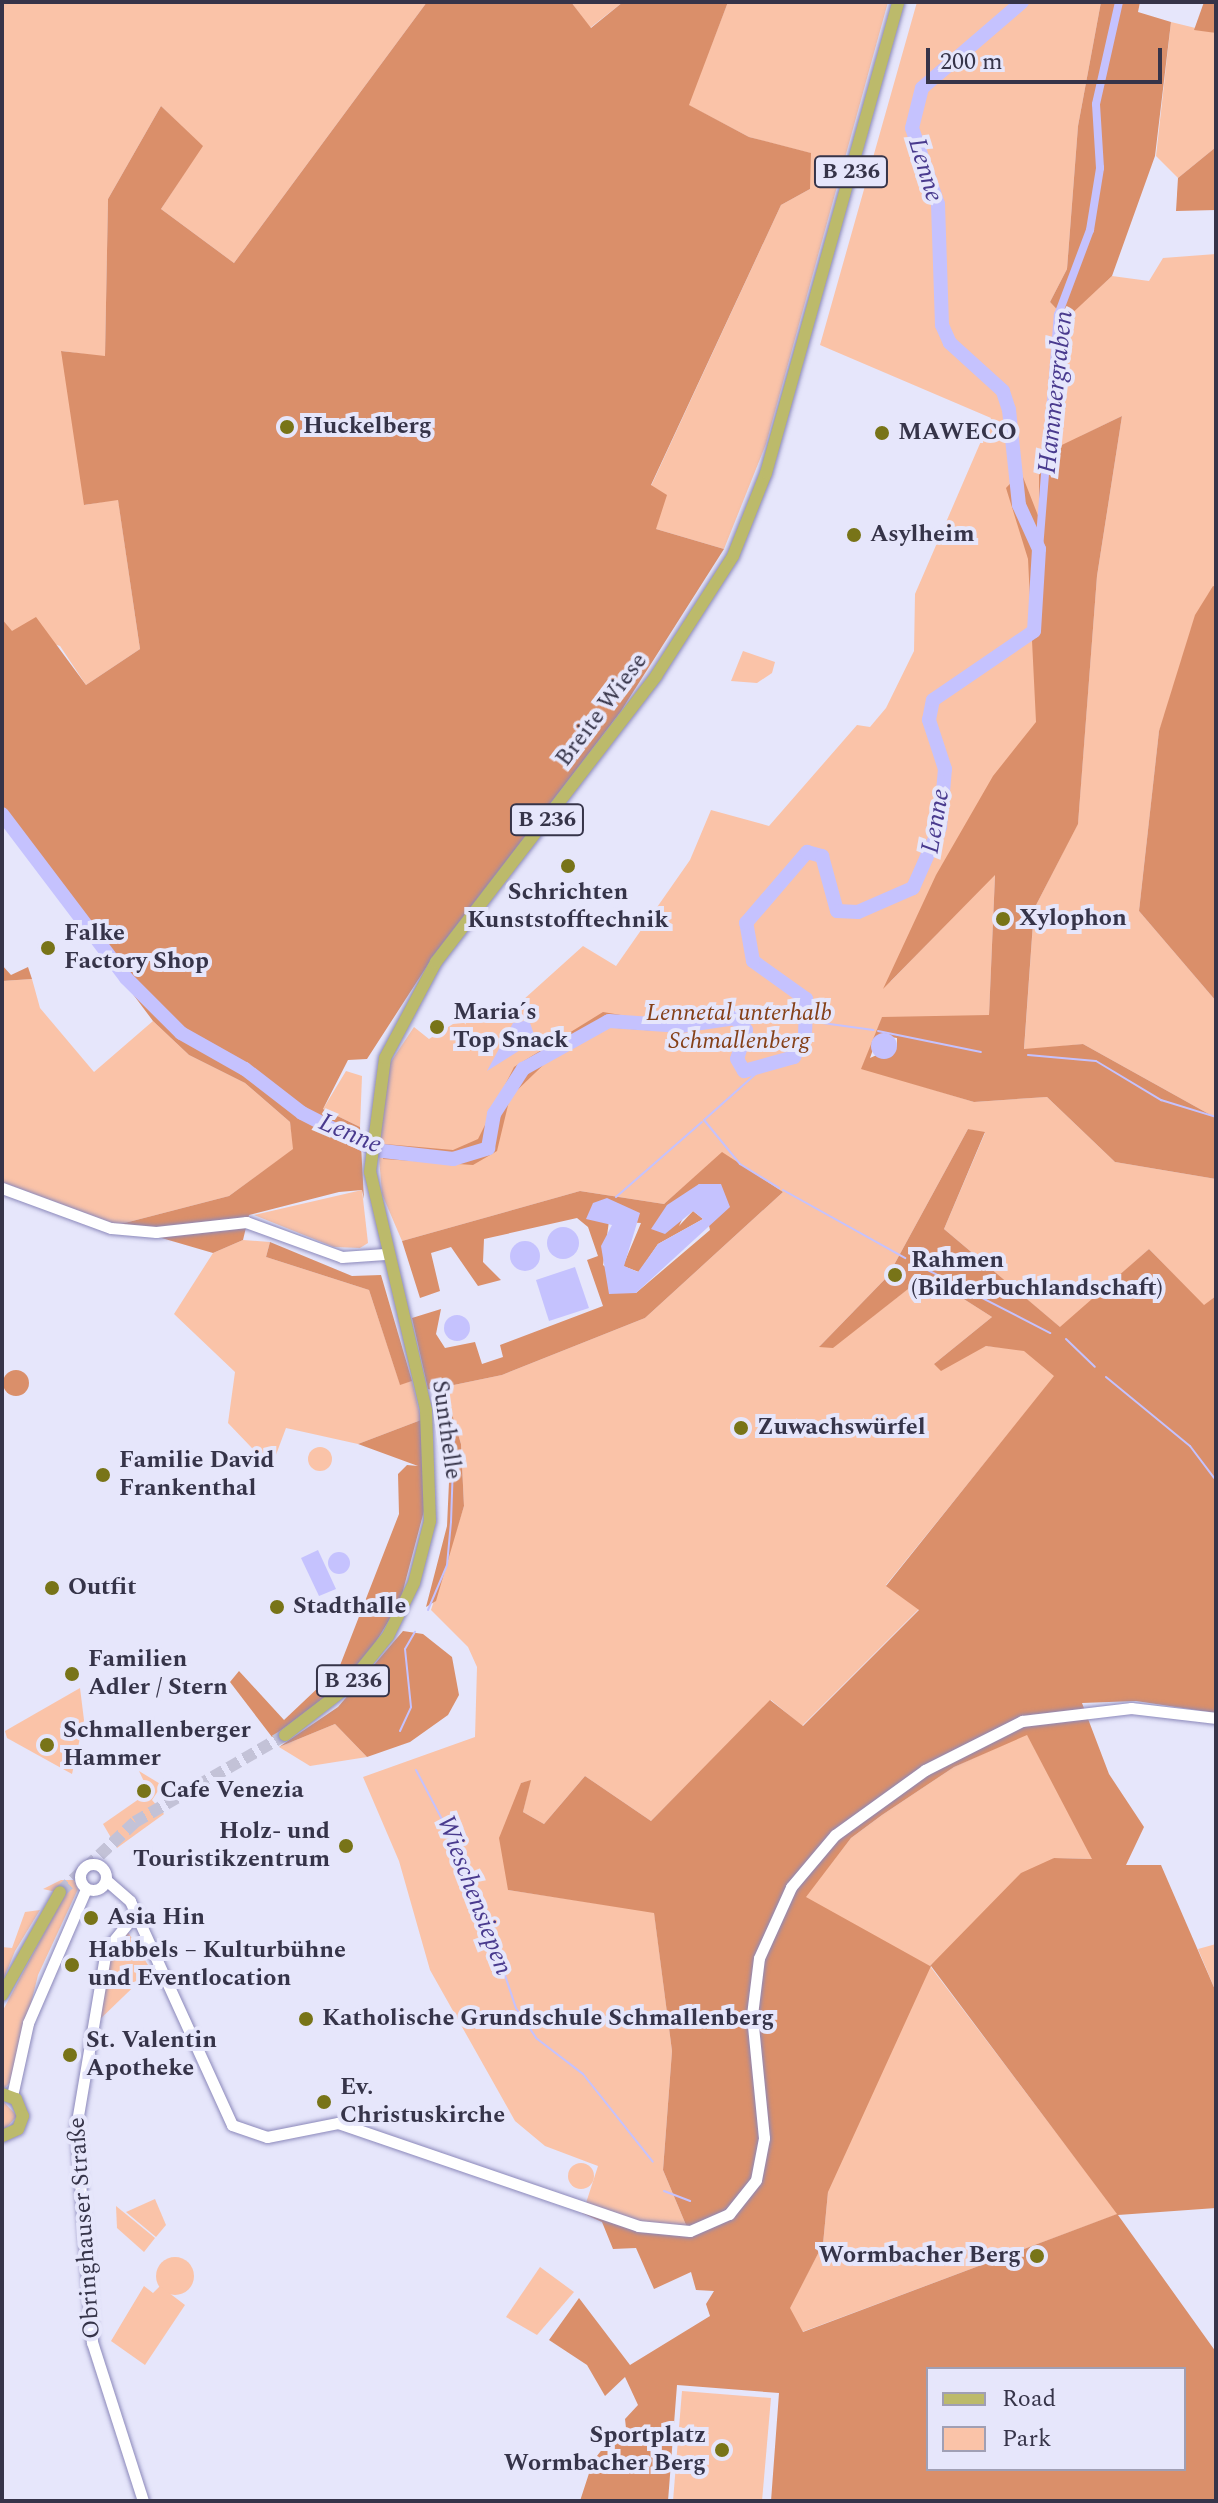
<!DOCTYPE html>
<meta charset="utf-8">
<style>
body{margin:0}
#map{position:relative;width:1218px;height:2503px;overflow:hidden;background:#e6e6fb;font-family:Spectral,serif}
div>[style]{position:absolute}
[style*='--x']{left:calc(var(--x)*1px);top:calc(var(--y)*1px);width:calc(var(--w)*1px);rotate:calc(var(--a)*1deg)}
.green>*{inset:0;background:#fac3a8}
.round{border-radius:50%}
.forest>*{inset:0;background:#da8f6a}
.water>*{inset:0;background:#c5c2fe}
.stream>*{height:2px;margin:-1px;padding:0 1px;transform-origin:1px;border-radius:1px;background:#c5c2fe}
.canal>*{height:8px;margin:-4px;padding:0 4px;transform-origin:4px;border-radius:4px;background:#c5c2fe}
.river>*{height:14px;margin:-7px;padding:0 7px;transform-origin:7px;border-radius:7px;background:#c5c2fe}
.primary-tunnel>*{height:12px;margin-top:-6px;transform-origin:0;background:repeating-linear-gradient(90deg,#c3c2d7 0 12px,transparent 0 18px)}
.roads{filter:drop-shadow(0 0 2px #8b88ba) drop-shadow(0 0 2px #8b88ba)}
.secondary>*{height:11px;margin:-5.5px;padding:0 5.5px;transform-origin:5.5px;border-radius:5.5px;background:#fff}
.secondary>.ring{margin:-5.5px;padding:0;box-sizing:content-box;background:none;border:11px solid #fff;border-radius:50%}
.primary>*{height:12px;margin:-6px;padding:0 6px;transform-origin:6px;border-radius:6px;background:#bcba6b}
.dots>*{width:22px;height:22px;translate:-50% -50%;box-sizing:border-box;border:4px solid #e6e6fb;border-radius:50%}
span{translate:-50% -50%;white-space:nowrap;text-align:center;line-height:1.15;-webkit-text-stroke:8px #e6e6fb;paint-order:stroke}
.shield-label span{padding:2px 6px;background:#e6e6fb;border:2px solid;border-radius:6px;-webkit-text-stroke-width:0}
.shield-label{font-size:22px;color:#363449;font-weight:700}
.poi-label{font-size:24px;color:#363449;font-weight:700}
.left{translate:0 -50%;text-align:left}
.right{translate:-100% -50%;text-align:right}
.street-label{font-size:24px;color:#363449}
.park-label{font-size:24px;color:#854018;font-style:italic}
.water-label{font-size:26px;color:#493a8e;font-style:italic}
.frame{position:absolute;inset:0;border:4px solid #363449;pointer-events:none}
.legend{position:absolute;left:926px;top:2367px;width:260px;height:104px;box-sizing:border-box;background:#e6e6fb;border:2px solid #a09fb4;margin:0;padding:10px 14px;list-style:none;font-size:24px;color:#363449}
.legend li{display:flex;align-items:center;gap:16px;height:40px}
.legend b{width:40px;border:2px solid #a09fb4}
.scale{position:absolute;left:926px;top:48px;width:236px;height:36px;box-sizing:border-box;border:4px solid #363449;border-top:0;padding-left:10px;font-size:24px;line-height:28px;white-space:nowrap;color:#363449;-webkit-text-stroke:6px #e6e6fb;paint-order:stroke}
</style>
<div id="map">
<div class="green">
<div style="clip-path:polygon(2px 2px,427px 2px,234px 263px,161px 209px,202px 146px,161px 106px,108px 199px,105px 357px,62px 351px,85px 505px,118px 499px,140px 649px,86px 685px,60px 646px,11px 631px,2px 619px)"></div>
<div style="clip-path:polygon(571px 2px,623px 2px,590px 28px)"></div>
<div style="clip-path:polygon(728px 2px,888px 2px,766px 444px,724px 549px,656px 529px,651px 486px,781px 205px,810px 189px,810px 153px,749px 137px,688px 105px)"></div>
<div style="clip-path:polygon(917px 2px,1101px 2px,1078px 126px,1067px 269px,1050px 302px,1066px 318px,1112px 276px,1149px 281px,1163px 258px,1216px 254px,1216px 587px,1159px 731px,1139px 911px,1216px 1001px,1216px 1118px,1083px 1044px,1024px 1050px,1034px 909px,1078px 823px,1097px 576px,1122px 416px,1081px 436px,1073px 454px,1055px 708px,890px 982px,995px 874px,989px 1016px,882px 1018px,862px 1068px,974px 1102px,1047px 1097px,1115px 1162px,1216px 1179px,1216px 1296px,1204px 1306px,1149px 1249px,1061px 1328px,944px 1229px,985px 1133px,968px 1129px,888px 1276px,820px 1346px,833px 1347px,926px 1275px,992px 1317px,934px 1364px,986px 1346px,1024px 1350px,1055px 1376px,886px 1585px,919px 1609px,802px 1726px,771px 1700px,651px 1821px,585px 1776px,544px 1824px,523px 1812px,530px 1781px,521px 1783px,508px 1890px,654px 1912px,672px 2051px,663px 2170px,686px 2225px,644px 2223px,586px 2203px,598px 2166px,545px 2146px,515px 2121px,430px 1970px,399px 1861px,363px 1777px,475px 1737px,477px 1667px,468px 1647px,431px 1610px,464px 1506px,461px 1444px,444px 1387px,502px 1375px,645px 1318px,783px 1192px,722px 1153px,664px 1204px,580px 1191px,402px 1241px,382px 1194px,378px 1145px,388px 1066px,414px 1027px,429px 1039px,453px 1024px,502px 1019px,583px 946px,616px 966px,690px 860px,711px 810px,769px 826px,857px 725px,870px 727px,886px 708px,914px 651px,915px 594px,991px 418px,820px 345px)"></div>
<div style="clip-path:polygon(1171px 22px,1216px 33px,1216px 147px,1178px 178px,1156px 156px)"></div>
<div style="clip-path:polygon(743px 651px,775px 662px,772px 673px,757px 683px,731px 681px)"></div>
<div style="clip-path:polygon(32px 979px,40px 1008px,94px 1072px,153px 1021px,189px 1055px,245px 1083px,290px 1122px,294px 1149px,229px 1196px,117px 1225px,2px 1182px,2px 981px)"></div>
<div style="clip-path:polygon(346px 1071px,362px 1076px,360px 1127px,323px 1109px)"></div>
<div style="clip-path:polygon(362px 1190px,368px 1243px,360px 1248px,334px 1247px,254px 1215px)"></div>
<div style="clip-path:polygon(243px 1240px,270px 1242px,266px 1257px,369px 1290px,400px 1384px,412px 1381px,421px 1420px,358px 1444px,286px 1428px,271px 1468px,228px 1423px,235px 1372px,174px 1314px,213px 1253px)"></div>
<div class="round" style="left:308px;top:1447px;width:24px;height:24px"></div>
<div style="clip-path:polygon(80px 1688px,84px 1720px,72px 1774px,7px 1738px,5px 1731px)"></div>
<div style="clip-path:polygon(335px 1724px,367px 1757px,310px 1766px,279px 1747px)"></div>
<div style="clip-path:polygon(1027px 1734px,1093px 1859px,1054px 1858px,930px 1966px,1118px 2214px,802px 2332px,789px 2308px,823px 2244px,828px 2192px,805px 1897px,851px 1838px,882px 1815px,954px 1767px)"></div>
<div style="clip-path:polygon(139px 1771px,162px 1785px,152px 1800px,164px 1814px,117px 1848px,103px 1824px,149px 1792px)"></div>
<div style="clip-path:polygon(61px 1880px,74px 1880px,78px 1889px,38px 1975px,12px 2081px,2px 2090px,2px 2012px,65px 1894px,43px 1889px)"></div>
<div style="clip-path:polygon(40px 1910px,15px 1951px,2px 1983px,2px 1947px,12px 1948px,25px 1912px)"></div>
<div style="clip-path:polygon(128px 1932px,151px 1970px,95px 2024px,111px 1951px)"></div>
<div style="clip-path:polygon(1216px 1944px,1216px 1992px,1198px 1949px)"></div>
<div style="clip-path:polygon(2px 2100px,17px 2116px,5px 2129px,2px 2129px)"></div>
<div class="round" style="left:568px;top:2163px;width:26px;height:26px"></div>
<div style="clip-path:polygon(155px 2199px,166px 2225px,156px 2237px,126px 2212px)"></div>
<div style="clip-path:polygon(116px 2206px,155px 2238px,144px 2252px,117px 2228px)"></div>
<div class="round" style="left:156px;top:2257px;width:38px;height:38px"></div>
<div style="clip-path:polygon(540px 2267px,574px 2292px,537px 2335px,506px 2317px)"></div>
<div style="clip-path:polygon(144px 2286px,153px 2293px,160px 2286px,185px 2305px,145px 2365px,111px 2341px)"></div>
<div style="clip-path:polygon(682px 2391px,771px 2398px,762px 2501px,673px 2501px)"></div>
</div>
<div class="forest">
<div style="clip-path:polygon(427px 2px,571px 2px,591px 28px,623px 2px,728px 2px,689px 105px,749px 137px,811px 153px,810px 189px,781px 205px,651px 485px,667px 495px,656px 529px,724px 549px,621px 711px,429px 963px,367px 1059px,348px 1060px,323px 1109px,360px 1127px,364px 1199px,362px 1190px,339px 1192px,249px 1215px,243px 1240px,213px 1253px,117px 1225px,229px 1196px,293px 1149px,290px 1122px,245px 1083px,189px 1055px,153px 1021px,2px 819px,2px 619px,12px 631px,36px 617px,86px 685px,140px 649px,118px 500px,84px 505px,61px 351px,105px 356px,108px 199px,161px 106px,203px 146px,161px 209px,234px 263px)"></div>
<div style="clip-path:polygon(1101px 2px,1140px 2px,1138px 12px,1171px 22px,1155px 156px,1112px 276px,1066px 319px,1050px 302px,1067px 269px,1078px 126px)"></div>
<div style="clip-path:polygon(1204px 2px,1216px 2px,1216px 33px,1194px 30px)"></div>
<div style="clip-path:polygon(1216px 147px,1216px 210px,1176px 211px,1178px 178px)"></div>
<div style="clip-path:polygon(evenodd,1122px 416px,1097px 576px,1078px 824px,1034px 909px,1024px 1049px,1083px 1044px,1216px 1118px,1216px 1179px,1115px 1162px,1047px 1097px,974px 1102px,861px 1069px,882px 1017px,989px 1015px,995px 875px,883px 989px,936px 875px,993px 776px,1036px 722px,1028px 559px,1006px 488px,1021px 472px,1039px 518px,1039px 456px,1122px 416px,878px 1035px,897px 1038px,897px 1046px,870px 1058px,878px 1035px)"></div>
<div style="clip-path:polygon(1213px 586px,1216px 587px,1216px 1001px,1139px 911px,1159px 731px,1195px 615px)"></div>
<div style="clip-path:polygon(2px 965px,11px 975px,28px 967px,32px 979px,2px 981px)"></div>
<div style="clip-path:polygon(603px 1012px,657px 1021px,657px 1031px,603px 1027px,559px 1050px,510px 1097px,497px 1151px,473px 1165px,383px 1159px,385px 1144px,453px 1150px,478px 1139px,514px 1067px)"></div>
<div style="clip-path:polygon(evenodd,968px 1129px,985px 1132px,944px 1229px,1060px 1327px,1149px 1249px,1204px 1305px,1216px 1296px,1216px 1713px,1136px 1701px,1082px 1703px,1109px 1774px,1144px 1827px,1126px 1865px,1161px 1865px,1216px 1992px,1216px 2208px,1118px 2215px,1216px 2352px,1216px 2501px,771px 2501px,779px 2393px,677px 2385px,668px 2501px,580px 2501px,593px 2461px,608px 2442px,627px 2437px,625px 2419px,638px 2405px,625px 2377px,605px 2396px,587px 2365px,549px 2340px,579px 2298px,630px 2365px,710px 2316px,706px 2304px,714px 2291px,696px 2290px,691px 2272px,654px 2289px,636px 2248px,613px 2249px,602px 2222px,582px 2213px,586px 2203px,644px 2223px,686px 2225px,663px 2170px,672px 2051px,654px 1913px,508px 1890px,499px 1838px,521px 1783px,531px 1780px,523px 1812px,544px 1824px,585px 1776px,651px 1821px,770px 1700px,803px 1726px,919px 1610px,886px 1586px,1054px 1376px,1024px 1351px,986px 1346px,941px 1371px,934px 1364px,992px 1317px,926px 1275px,833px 1348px,819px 1347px,888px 1276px,968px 1129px,1027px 1735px,1092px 1859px,1054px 1858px,1021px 1873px,930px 1966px,806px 1897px,851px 1838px,882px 1815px,954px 1767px,1027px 1735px,968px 1129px,931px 1966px,1117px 2214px,803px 2332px,790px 2308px,823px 2244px,828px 2192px,931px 1966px,968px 1129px,928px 2369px,1184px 2369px,1184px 2469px,928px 2469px,928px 2369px)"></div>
<div style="clip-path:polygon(evenodd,722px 1152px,783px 1192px,645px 1318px,502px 1375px,444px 1387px,461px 1444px,464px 1506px,436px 1601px,426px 1607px,447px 1526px,449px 1482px,439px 1391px,428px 1389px,412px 1318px,441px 1309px,436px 1334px,445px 1348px,475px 1342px,482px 1364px,503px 1357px,500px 1345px,603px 1306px,587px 1260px,598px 1256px,588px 1227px,577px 1218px,484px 1239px,483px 1262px,501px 1280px,478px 1286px,451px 1247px,431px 1253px,440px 1291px,420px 1298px,402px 1241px,580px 1191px,664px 1204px,722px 1152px,699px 1184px,710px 1230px,636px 1293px,603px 1265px,609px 1221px,641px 1223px,623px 1266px,639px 1272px,658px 1244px,703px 1219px,693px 1211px,679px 1226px,699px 1184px)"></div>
<div style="clip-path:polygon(270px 1242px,352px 1276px,381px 1275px,412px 1381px,400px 1385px,369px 1290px,266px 1257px)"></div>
<div class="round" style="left:3px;top:1370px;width:26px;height:26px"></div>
<div style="clip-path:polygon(421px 1420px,425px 1507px,400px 1602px,357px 1673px,272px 1737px,230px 1682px,239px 1671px,284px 1720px,339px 1668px,399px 1514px,398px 1474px,407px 1465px,418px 1466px,358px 1444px)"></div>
<div style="clip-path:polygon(403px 1631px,423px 1634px,452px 1657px,459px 1695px,448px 1715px,410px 1742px,367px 1757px,335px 1724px,279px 1747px,338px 1707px)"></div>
</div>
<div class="water">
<div style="clip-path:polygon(529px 1020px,536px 1040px,487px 1071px,513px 1023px)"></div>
<div class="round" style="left:871px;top:1033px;width:26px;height:26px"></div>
<div style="clip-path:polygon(699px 1184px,721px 1184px,730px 1207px,636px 1293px,609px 1294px,601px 1246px,612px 1225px,586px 1219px,593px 1203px,607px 1198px,640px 1213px,624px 1266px,638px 1272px,658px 1244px,703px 1219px,693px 1211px,665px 1234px,651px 1229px,667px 1205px)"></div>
<div class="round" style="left:547px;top:1227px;width:32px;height:32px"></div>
<div class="round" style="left:510px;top:1241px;width:30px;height:30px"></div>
<div style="clip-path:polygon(575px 1267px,589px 1308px,549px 1321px,536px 1280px)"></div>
<div class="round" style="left:444px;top:1315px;width:26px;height:26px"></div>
<div style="clip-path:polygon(318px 1550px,336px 1589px,319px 1596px,301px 1558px)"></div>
<div class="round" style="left:328px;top:1552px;width:22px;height:22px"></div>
</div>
<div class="stream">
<div style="--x:808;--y:1021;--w:66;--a:7.9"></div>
<div style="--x:878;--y:1031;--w:105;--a:11.5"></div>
<div style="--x:1028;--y:1055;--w:68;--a:5"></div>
<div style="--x:1096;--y:1061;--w:76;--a:31"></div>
<div style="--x:1161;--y:1100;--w:58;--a:17.2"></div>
<div style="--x:759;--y:1071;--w:74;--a:138.3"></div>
<div style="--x:704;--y:1120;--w:57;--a:50.7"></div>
<div style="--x:740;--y:1164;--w:46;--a:31.6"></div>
<div style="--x:783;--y:1190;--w:140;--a:29.1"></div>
<div style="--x:616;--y:1197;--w:114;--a:-41.1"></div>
<div style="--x:916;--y:1264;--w:151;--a:27.2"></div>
<div style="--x:1066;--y:1339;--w:40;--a:44"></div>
<div style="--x:1106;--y:1377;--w:109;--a:39.4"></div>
<div style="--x:1190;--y:1446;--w:40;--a:53"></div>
<div style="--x:428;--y:1610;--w:49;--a:-67.1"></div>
<div style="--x:447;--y:1565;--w:43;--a:-84.7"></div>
<div style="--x:451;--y:1522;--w:84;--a:-88"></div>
<div style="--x:454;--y:1438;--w:56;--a:-104.5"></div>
<div style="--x:400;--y:1731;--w:26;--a:-65"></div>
<div style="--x:411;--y:1707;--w:58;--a:-95.9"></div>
<div style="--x:405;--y:1649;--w:20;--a:-60"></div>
<div style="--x:416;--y:1770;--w:120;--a:62.2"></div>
<div style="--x:472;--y:1876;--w:139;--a:71.6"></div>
<div style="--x:516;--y:2008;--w:36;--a:56"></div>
<div style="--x:536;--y:2038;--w:59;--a:37.5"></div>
<div style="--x:583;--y:2074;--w:112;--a:51.5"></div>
<div style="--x:664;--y:2191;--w:28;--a:21"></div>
</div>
<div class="canal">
<div style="--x:1039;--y:549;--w:235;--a:-85.4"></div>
<div style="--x:1058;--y:315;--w:91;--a:-69.4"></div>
<div style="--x:1090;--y:230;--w:63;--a:-80.8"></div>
<div style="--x:1100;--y:168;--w:64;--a:-93.6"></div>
<div style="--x:1096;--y:104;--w:105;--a:-77.3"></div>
</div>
<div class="river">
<div style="--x:2;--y:814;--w:206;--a:52.9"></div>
<div style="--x:126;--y:978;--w:78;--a:45"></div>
<div style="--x:181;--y:1033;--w:73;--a:29.4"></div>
<div style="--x:245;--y:1069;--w:72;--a:37.7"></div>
<div style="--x:302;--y:1113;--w:81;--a:27.2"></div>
<div style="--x:374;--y:1150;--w:80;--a:6.5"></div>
<div style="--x:453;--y:1159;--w:37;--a:-17"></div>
<div style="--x:488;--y:1148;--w:35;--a:-80"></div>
<div style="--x:494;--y:1114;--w:54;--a:-57.2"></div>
<div style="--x:523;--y:1069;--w:98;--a:-29.2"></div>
<div style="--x:609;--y:1021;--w:72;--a:4"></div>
<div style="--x:681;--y:1026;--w:55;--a:-8.4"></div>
<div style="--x:735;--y:1018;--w:16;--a:47"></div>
<div style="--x:746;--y:1030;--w:30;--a:107"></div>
<div style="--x:737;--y:1059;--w:14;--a:60"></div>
<div style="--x:744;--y:1071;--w:52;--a:-15.6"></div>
<div style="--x:794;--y:1057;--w:25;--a:-63"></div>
<div style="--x:805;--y:1035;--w:36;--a:-88"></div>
<div style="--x:806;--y:999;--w:65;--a:-144.4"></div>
<div style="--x:753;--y:961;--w:39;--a:-100"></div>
<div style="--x:746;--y:923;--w:94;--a:-49.3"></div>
<div style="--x:807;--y:852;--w:16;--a:15"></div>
<div style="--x:822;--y:856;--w:57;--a:74.7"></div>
<div style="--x:837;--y:911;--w:21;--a:3"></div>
<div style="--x:858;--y:912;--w:60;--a:-23.6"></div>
<div style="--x:913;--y:888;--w:67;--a:-66.1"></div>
<div style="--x:940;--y:827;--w:58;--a:-85.1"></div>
<div style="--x:945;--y:769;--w:52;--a:-108.1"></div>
<div style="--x:929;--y:720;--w:20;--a:-79"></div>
<div style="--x:933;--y:700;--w:122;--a:-34.3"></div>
<div style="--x:1034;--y:631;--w:82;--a:-86.5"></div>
<div style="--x:1039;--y:549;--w:48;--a:-114.4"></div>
<div style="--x:1019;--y:505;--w:96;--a:-96"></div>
<div style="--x:1009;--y:410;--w:20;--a:-108"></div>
<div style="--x:1003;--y:391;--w:72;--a:-137.8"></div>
<div style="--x:950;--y:343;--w:20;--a:-114"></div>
<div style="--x:942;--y:325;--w:121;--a:-91.9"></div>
<div style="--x:938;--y:204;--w:80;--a:-108.9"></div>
<div style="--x:912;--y:128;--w:41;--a:-76"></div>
<div style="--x:922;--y:88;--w:132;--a:-40.7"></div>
</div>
<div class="primary-tunnel">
<div style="--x:60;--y:1892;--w:103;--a:-43"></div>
<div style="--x:135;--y:1822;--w:173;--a:-30.1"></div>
</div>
<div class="roads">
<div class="secondary">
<div style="--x:2;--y:1188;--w:116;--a:20.2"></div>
<div style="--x:111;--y:1228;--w:45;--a:5.1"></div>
<div style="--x:156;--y:1232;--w:91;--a:-6.3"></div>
<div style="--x:246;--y:1222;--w:102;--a:20"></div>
<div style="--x:342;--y:1257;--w:43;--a:-4"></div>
<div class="ring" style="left:80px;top:1864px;width:15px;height:15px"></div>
<div style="--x:106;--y:1880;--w:32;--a:41"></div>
<div style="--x:130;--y:1901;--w:246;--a:65.5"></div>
<div style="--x:232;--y:2125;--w:37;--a:19"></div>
<div style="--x:267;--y:2137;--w:72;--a:-11.2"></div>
<div style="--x:338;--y:2123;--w:317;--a:18.9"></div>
<div style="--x:638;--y:2226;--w:52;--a:5.5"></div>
<div style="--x:690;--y:2231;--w:43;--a:-23.6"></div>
<div style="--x:729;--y:2214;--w:43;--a:-51.5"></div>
<div style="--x:756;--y:2180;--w:43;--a:-79.2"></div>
<div style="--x:764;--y:2138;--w:124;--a:-95.6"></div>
<div style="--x:752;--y:2015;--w:57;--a:-83"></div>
<div style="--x:759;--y:1958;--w:78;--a:-65.7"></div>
<div style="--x:791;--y:1887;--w:68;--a:-49.8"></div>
<div style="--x:835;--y:1835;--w:111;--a:-35.8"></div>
<div style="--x:925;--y:1770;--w:109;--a:-26.8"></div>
<div style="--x:1022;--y:1721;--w:110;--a:-6.8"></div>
<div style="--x:1131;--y:1708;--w:86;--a:6.7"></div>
<div style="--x:136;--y:1913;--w:48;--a:129"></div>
<div style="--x:106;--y:1950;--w:181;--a:99.6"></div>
<div style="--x:76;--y:2128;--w:215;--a:85.7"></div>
<div style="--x:92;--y:2342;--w:167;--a:72.2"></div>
<div style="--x:12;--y:2096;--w:75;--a:-77.6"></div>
<div style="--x:28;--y:2023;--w:146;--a:-66.6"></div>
</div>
<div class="primary">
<div style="--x:285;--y:1735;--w:77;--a:-37.6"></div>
<div style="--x:346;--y:1688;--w:67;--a:-51.1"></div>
<div style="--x:388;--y:1636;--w:59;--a:-63.9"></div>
<div style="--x:414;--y:1583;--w:64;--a:-75.5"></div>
<div style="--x:430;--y:1521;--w:111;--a:-92.1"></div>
<div style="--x:426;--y:1410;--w:244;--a:-103.2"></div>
<div style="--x:370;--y:1172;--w:115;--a:-82.5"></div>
<div style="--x:385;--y:1058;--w:109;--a:-62"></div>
<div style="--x:436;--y:962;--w:361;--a:-52.4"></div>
<div style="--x:656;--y:676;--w:143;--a:-57.3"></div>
<div style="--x:733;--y:556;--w:89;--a:-68.3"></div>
<div style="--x:766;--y:473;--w:489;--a:-74.3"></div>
<div style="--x:2;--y:1995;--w:118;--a:-60.6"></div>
<div style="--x:2;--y:2094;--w:15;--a:20"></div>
<div style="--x:16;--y:2099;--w:18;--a:68"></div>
<div style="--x:23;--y:2116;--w:14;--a:111"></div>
<div style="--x:18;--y:2129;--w:17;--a:156"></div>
</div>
</div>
<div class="dots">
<div style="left:287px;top:427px;background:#787418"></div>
<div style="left:882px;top:433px;background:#787418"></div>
<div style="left:854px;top:535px;background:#787418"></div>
<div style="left:568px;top:866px;background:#787418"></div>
<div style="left:1003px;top:919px;background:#787418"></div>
<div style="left:48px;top:948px;background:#787418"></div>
<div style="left:437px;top:1027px;background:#787418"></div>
<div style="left:895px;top:1275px;background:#787418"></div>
<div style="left:741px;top:1428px;background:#787418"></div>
<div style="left:103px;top:1475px;background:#787418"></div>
<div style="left:52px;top:1588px;background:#787418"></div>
<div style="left:277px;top:1607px;background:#787418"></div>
<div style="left:72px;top:1674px;background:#787418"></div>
<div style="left:47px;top:1745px;background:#787418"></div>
<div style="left:144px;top:1791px;background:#787418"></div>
<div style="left:346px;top:1846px;background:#787418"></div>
<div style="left:91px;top:1918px;background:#787418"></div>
<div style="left:72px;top:1965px;background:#787418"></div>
<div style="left:306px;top:2019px;background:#787418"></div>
<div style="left:70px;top:2055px;background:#787418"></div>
<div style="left:324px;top:2102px;background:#787418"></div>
<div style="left:1037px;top:2256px;background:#787418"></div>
<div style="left:722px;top:2450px;background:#787418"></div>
</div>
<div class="shield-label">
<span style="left:851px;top:172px">B 236</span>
<span style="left:547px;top:820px">B 236</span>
<span style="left:353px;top:1681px">B 236</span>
</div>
<div class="poi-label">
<span class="left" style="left:303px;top:427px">Huckelberg</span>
<span class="left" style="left:898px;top:433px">MAWECO</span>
<span class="left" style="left:870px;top:535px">Asylheim</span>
<span style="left:568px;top:907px">Schrichten<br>Kunststofftechnik</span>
<span class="left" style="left:1019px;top:919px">Xylophon</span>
<span class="left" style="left:64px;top:948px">Falke<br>Factory Shop</span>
<span class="left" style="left:453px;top:1027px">Maria´s<br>Top Snack</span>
<span class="left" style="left:911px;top:1275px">Rahmen<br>(Bilderbuchlandschaft)</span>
<span class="left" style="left:757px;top:1428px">Zuwachswürfel</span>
<span class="left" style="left:119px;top:1475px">Familie David<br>Frankenthal</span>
<span class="left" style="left:68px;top:1588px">Outfit</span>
<span class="left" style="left:293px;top:1607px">Stadthalle</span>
<span class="left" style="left:88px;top:1674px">Familien<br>Adler / Stern</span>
<span class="left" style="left:63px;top:1745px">Schmallenberger<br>Hammer</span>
<span class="left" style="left:160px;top:1791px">Cafe Venezia</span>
<span class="right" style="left:330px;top:1846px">Holz- und<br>Touristikzentrum</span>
<span class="left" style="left:107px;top:1918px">Asia Hin</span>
<span class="left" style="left:88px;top:1965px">Habbels – Kulturbühne<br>und Eventlocation</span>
<span class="left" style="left:322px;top:2019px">Katholische Grundschule Schmallenberg</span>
<span class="left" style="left:86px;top:2055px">St. Valentin<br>Apotheke</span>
<span class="left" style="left:340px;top:2102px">Ev.<br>Christuskirche</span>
<span class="right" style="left:1021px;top:2256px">Wormbacher Berg</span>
<span class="right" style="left:706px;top:2450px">Sportplatz<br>Wormbacher Berg</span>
</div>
<div class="street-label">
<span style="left:602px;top:710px;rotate:-53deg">Breite Wiese</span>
<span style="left:446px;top:1430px;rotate:82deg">Sunthelle</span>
<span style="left:85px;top:2228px;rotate:-94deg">Obringhauser Straße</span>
</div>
<div class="park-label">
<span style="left:739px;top:1028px">Lennetal unterhalb<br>Schmallenberg</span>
</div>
<div class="water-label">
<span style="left:925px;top:170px;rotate:73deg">Lenne</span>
<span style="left:1056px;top:392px;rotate:-84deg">Hammergraben</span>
<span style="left:936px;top:821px;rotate:-80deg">Lenne</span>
<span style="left:350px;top:1134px;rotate:23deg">Lenne</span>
<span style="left:474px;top:1895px;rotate:69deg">Wieschensiepen</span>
</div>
<div class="frame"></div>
<ul class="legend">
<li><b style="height:10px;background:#bcba6b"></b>Road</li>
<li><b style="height:22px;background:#fac3a8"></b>Park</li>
</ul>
<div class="scale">200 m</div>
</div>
